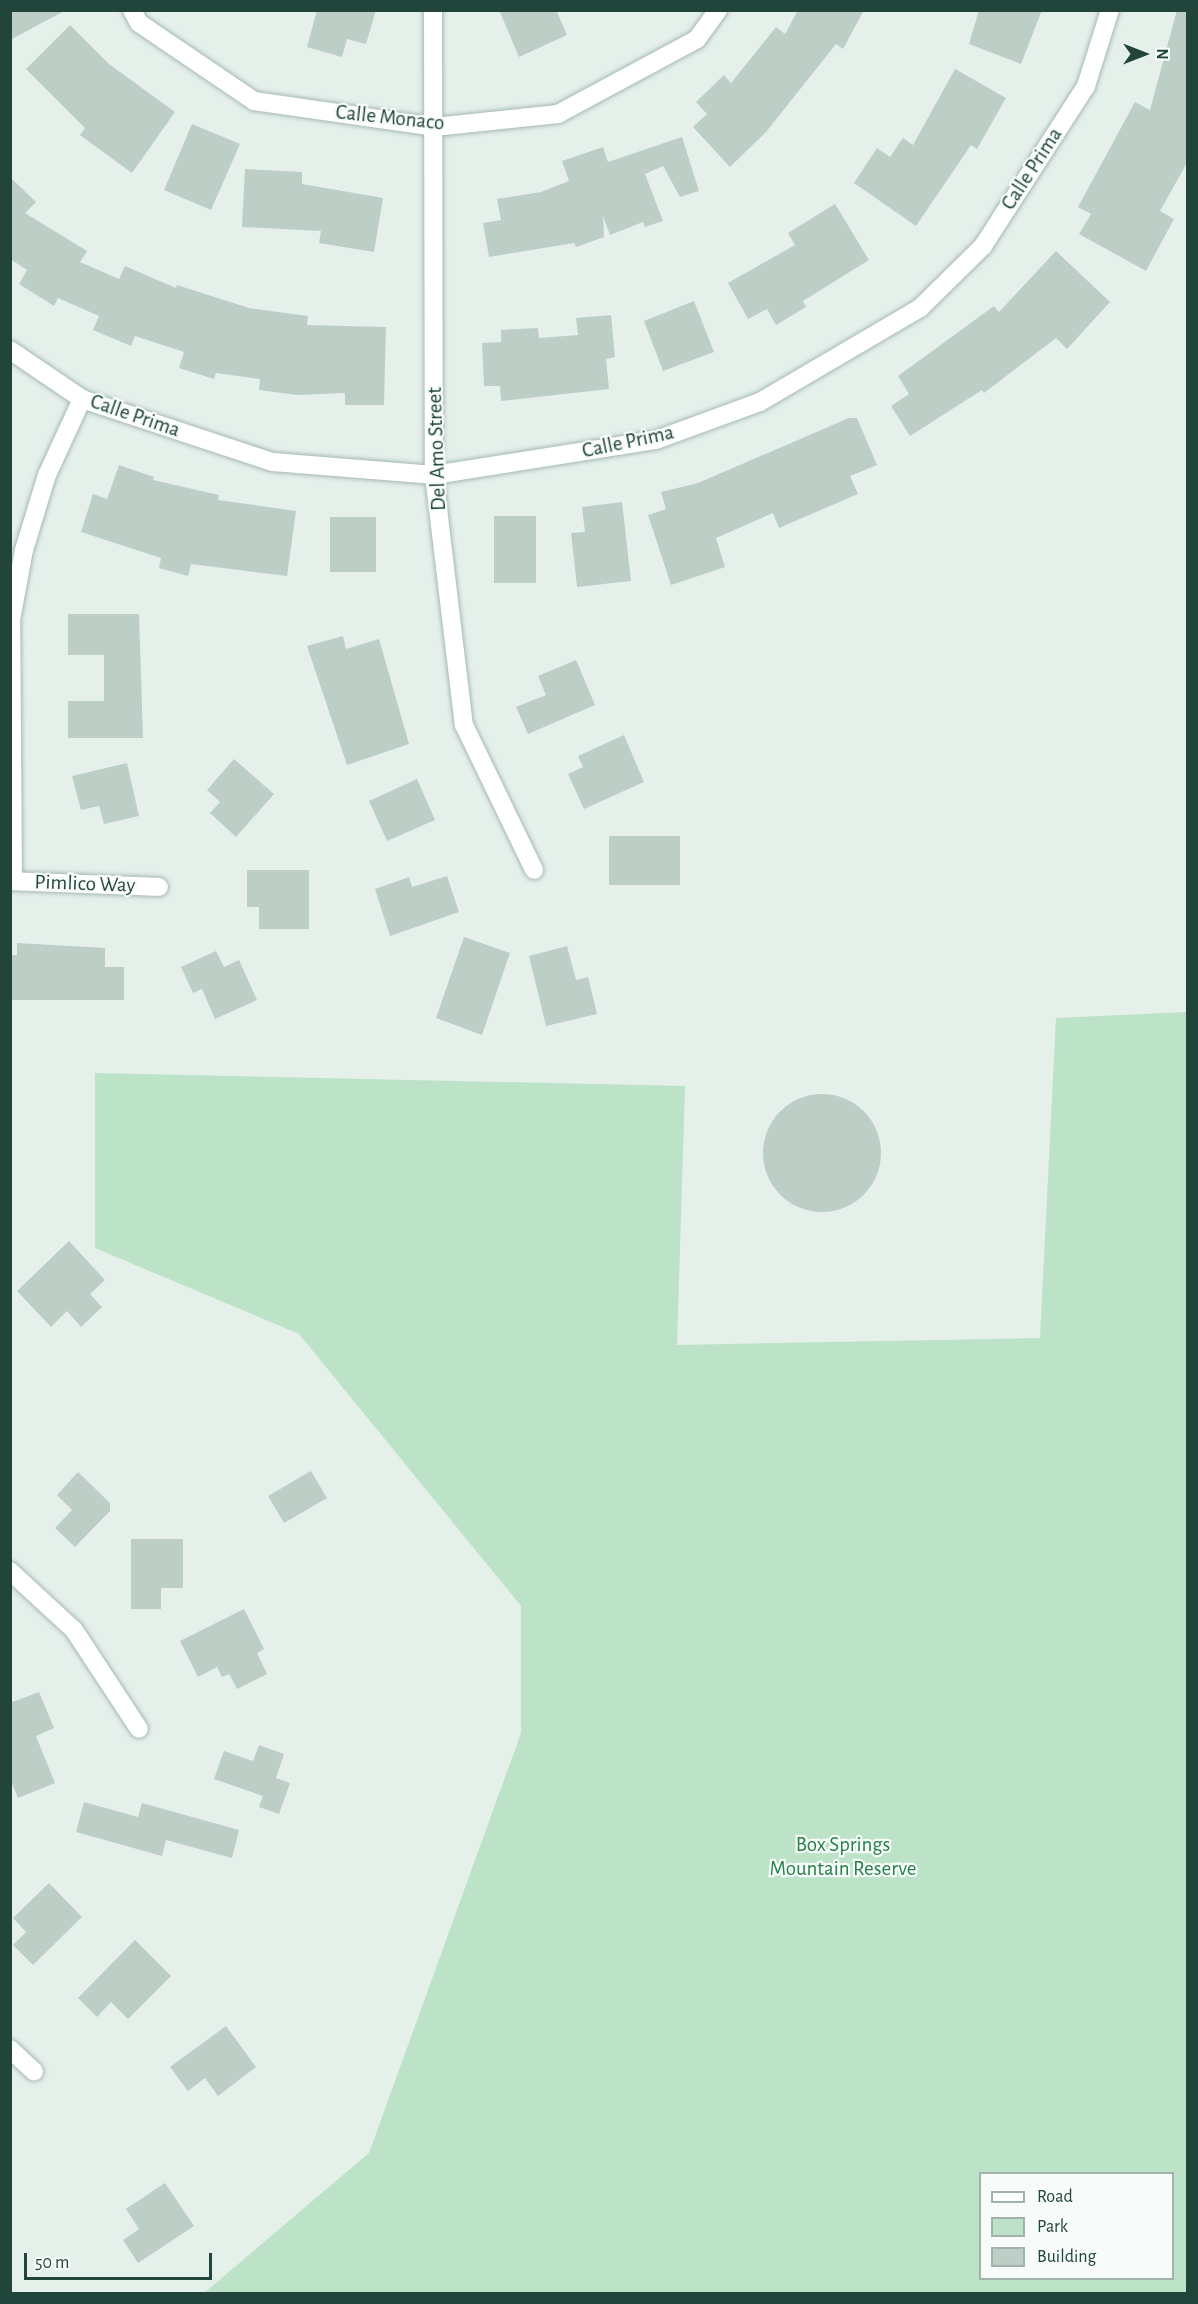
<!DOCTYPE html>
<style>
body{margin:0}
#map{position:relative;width:1198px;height:2304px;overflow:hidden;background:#e5f0eb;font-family:"Alegreya Sans",sans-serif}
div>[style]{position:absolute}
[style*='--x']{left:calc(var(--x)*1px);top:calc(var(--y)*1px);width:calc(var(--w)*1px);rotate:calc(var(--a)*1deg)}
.green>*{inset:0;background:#bce3c7}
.building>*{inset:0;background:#bdcec7}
.round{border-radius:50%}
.roads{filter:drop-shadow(0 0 2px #a6b9b3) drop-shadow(0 0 2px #a6b9b3)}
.minor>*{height:18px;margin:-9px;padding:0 9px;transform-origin:9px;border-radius:9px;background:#fff}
span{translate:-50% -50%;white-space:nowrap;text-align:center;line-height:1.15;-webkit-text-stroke:4.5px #f7fbf9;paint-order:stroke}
.street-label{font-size:21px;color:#21453b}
.park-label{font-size:21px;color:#26814a}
.frame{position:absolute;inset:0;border:12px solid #21453b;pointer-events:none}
.legend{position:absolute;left:979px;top:2172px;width:195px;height:108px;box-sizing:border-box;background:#f7fbf9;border:2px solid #a1b2ad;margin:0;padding:8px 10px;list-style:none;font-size:18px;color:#21453b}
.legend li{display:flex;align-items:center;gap:12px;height:30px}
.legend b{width:30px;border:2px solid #a1b2ad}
.north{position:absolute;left:1114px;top:24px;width:60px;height:60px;-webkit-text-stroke:4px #f7fbf9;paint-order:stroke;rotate:90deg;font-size:16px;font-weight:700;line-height:24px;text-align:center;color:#21453b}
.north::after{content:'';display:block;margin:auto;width:21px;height:27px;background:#21453b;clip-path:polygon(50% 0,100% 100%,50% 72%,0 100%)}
.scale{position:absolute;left:24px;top:2253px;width:188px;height:27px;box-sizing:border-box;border:3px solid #21453b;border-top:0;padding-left:8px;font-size:18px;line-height:21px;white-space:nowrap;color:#21453b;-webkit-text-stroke:4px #f7fbf9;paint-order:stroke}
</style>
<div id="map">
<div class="green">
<div style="clip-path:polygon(evenodd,1187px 1012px,1187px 2293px,204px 2293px,369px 2153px,521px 1733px,521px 1606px,299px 1334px,95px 1248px,95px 1073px,685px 1086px,677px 1345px,1040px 1338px,1056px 1018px,1187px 1012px,980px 2174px,1172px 2174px,1172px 2278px,980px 2278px,980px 2174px)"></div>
</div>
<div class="building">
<div style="clip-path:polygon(10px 10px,66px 10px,10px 40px)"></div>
<div style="clip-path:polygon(317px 10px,376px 10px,366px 44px,347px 39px,342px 57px,307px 47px)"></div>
<div style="clip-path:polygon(499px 10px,556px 10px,567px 35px,519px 57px)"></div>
<div style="clip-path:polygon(798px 10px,864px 10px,843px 49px,836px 44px,766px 132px,730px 167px,693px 127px,707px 114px,696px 102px,724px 75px,731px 83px,776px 27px,785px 34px)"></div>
<div style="clip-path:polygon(979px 10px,1042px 10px,1021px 64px,969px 44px)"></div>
<div style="clip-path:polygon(1177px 10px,1188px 10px,1188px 161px,1160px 211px,1174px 219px,1146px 271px,1079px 234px,1091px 214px,1078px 207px,1135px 102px,1150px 110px)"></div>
<div style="clip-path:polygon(70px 25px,109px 64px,175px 112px,132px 173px,80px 135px,85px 128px,26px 69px)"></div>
<div style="clip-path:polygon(955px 69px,1006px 98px,977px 149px,971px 145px,916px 226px,854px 183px,877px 148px,890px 157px,903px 138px,913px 145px)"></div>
<div style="clip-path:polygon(192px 124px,240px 144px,211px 210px,164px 190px)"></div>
<div style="clip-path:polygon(682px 137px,699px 191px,680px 197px,663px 166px,645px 174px,663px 221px,645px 227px,643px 222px,610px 235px,603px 216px,604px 237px,576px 247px,574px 243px,489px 257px,483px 223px,501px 220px,497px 199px,541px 192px,569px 181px,562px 161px,603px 147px,608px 162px)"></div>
<div style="clip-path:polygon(245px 169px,302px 172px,302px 184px,383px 198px,374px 252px,319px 243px,321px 231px,242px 227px)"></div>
<div style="clip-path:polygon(10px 177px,36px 202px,25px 213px,87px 251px,80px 262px,119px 279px,125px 266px,176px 288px,177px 285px,249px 308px,308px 316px,307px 325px,386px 327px,384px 405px,345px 405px,345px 393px,297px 395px,259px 390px,260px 379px,216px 373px,214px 379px,179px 368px,184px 352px,135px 336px,131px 346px,93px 330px,99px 316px,58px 298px,54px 306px,19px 284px,27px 270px,10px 259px)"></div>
<div style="clip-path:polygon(835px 204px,869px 260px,803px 301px,806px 307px,776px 325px,767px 309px,748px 319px,728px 283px,795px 245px,788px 233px)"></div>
<div style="clip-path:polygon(1056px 251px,1110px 302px,1067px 349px,1056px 338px,984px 393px,982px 390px,910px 436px,891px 406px,909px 394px,898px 376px,994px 306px,999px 312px)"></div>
<div style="clip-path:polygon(694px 301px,714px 352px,663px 371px,644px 321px)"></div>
<div style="clip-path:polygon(611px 315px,615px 357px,606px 359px,609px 389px,501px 401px,500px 386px,484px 386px,482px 343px,501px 342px,501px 330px,538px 328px,539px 338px,578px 335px,576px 318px)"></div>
<div style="clip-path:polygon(849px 418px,857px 418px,877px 465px,850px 476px,858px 494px,779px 528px,773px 513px,716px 538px,725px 567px,671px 585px,648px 515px,666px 509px,661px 492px,698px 483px)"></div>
<div style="clip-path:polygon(119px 465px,154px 477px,153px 480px,219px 495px,218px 500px,296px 511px,287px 576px,191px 564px,188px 576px,159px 568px,161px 558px,81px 532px,93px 494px,107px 499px)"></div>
<div style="clip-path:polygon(622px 502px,631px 581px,577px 587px,571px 533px,585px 532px,582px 507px)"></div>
<div style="clip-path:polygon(494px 516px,536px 516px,536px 583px,494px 583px)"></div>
<div style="clip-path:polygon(330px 517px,376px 517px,376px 572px,330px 572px)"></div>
<div style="clip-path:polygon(68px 614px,139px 614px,143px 738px,68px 738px,68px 701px,104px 701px,104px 655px,68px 655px)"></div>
<div style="clip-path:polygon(343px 636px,346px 649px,379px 639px,409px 744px,347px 765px,307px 646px)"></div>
<div style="clip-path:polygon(576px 660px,595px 705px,528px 734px,516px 707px,546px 695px,538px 676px)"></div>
<div style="clip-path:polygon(624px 735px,644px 782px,584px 809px,568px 774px,583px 767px,578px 756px)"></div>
<div style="clip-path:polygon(234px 759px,274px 794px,236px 837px,210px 813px,220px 802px,207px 790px)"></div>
<div style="clip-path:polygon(127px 763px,139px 816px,104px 824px,99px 806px,81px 810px,72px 776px)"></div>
<div style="clip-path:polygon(417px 779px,435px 820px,387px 841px,369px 801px)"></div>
<div style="clip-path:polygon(609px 836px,680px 836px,680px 885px,609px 885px)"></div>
<div style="clip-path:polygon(247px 870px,309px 870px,309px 929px,259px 929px,259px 907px,247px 907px)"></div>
<div style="clip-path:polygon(447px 876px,459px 912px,390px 936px,375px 889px,409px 877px,412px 887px)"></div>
<div style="clip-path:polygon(464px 937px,510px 953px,482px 1035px,436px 1018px)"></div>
<div style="clip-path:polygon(17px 943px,105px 948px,105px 967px,124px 967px,124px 1000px,10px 1000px,10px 955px,17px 955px)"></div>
<div style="clip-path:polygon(567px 946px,576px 980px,588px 977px,597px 1014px,546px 1026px,529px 956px)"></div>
<div style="clip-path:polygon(216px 951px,224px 967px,239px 960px,257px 1000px,215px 1019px,202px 989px,193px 993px,181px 967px)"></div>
<div class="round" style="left:763px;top:1094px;width:118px;height:118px"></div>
<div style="clip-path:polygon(69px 1241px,105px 1280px,90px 1294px,102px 1307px,81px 1327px,67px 1311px,51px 1327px,17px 1291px)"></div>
<div style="clip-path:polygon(311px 1471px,327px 1498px,284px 1523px,268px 1496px)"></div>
<div style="clip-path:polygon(78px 1472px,110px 1503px,110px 1511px,75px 1547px,55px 1528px,72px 1510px,57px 1495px)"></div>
<div style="clip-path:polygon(131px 1539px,183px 1539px,183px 1588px,161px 1588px,161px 1609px,131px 1609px)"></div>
<div style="clip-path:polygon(244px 1609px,264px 1649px,257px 1653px,267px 1674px,237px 1689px,229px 1674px,222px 1677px,217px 1667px,198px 1677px,180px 1641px)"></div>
<div style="clip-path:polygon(39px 1692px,54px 1728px,36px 1736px,55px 1783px,18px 1798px,10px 1779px,10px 1703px)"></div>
<div style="clip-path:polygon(259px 1745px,284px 1754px,276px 1778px,290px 1783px,279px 1814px,259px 1807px,263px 1796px,214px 1779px,224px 1751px,253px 1761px)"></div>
<div style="clip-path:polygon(84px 1802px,138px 1817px,142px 1803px,239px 1830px,232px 1858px,166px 1840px,162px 1856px,76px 1832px)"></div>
<div style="clip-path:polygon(49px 1883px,82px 1917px,33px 1965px,13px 1945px,26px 1932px,13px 1918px)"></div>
<div style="clip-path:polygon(135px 1940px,171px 1976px,128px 2019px,111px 2002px,97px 2017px,78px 1998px)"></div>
<div style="clip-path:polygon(226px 2026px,256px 2067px,218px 2096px,205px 2078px,188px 2091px,170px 2067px)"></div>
<div style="clip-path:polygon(165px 2183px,194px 2226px,138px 2263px,123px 2240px,139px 2229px,126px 2209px)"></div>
</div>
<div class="roads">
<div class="minor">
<div style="--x:132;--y:10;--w:15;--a:62"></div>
<div style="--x:139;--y:23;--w:139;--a:34.1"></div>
<div style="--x:254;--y:101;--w:182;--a:8.2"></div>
<div style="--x:434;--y:127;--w:125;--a:-6"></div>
<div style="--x:558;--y:114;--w:158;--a:-28.3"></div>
<div style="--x:697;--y:39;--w:36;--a:-54"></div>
<div style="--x:433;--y:10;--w:465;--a:89.9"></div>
<div style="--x:434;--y:475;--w:252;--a:83.2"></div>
<div style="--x:464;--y:725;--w:161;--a:64.2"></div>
<div style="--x:10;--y:350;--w:87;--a:34.2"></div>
<div style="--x:82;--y:399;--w:201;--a:18.3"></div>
<div style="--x:273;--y:462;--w:162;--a:4.6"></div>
<div style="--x:434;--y:475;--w:225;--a:-9"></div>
<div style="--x:656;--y:440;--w:111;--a:-20.1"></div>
<div style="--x:760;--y:402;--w:186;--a:-30.4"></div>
<div style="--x:920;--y:308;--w:88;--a:-44.5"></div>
<div style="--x:983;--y:246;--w:190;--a:-57.2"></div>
<div style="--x:1086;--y:86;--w:80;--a:-72.5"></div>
<div style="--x:10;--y:881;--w:149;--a:2.3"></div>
<div style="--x:13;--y:881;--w:261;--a:-90.4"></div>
<div style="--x:11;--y:620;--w:71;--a:-79.5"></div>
<div style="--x:24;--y:550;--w:78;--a:-73"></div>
<div style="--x:47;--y:475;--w:84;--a:-65.3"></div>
<div style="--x:10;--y:1571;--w:87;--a:42.7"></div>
<div style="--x:74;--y:1630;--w:118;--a:56.7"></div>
<div style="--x:10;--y:2049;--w:33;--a:43"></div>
</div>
</div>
<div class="street-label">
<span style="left:390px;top:118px;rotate:6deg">Calle Monaco</span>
<span style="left:1032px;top:169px;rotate:-57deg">Calle Prima</span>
<span style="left:135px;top:416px;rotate:19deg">Calle Prima</span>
<span style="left:628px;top:442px;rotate:-12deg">Calle Prima</span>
<span style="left:437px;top:449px;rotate:-92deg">Del Amo Street</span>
<span style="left:85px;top:884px;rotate:2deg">Pimlico Way</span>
</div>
<div class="park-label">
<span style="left:843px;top:1857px">Box Springs<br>Mountain Reserve</span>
</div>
<div class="frame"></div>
<ul class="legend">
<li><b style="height:8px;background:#fff"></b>Road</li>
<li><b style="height:16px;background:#bce3c7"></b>Park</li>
<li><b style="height:16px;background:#bdcec7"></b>Building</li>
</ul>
<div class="north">N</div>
<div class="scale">50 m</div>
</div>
